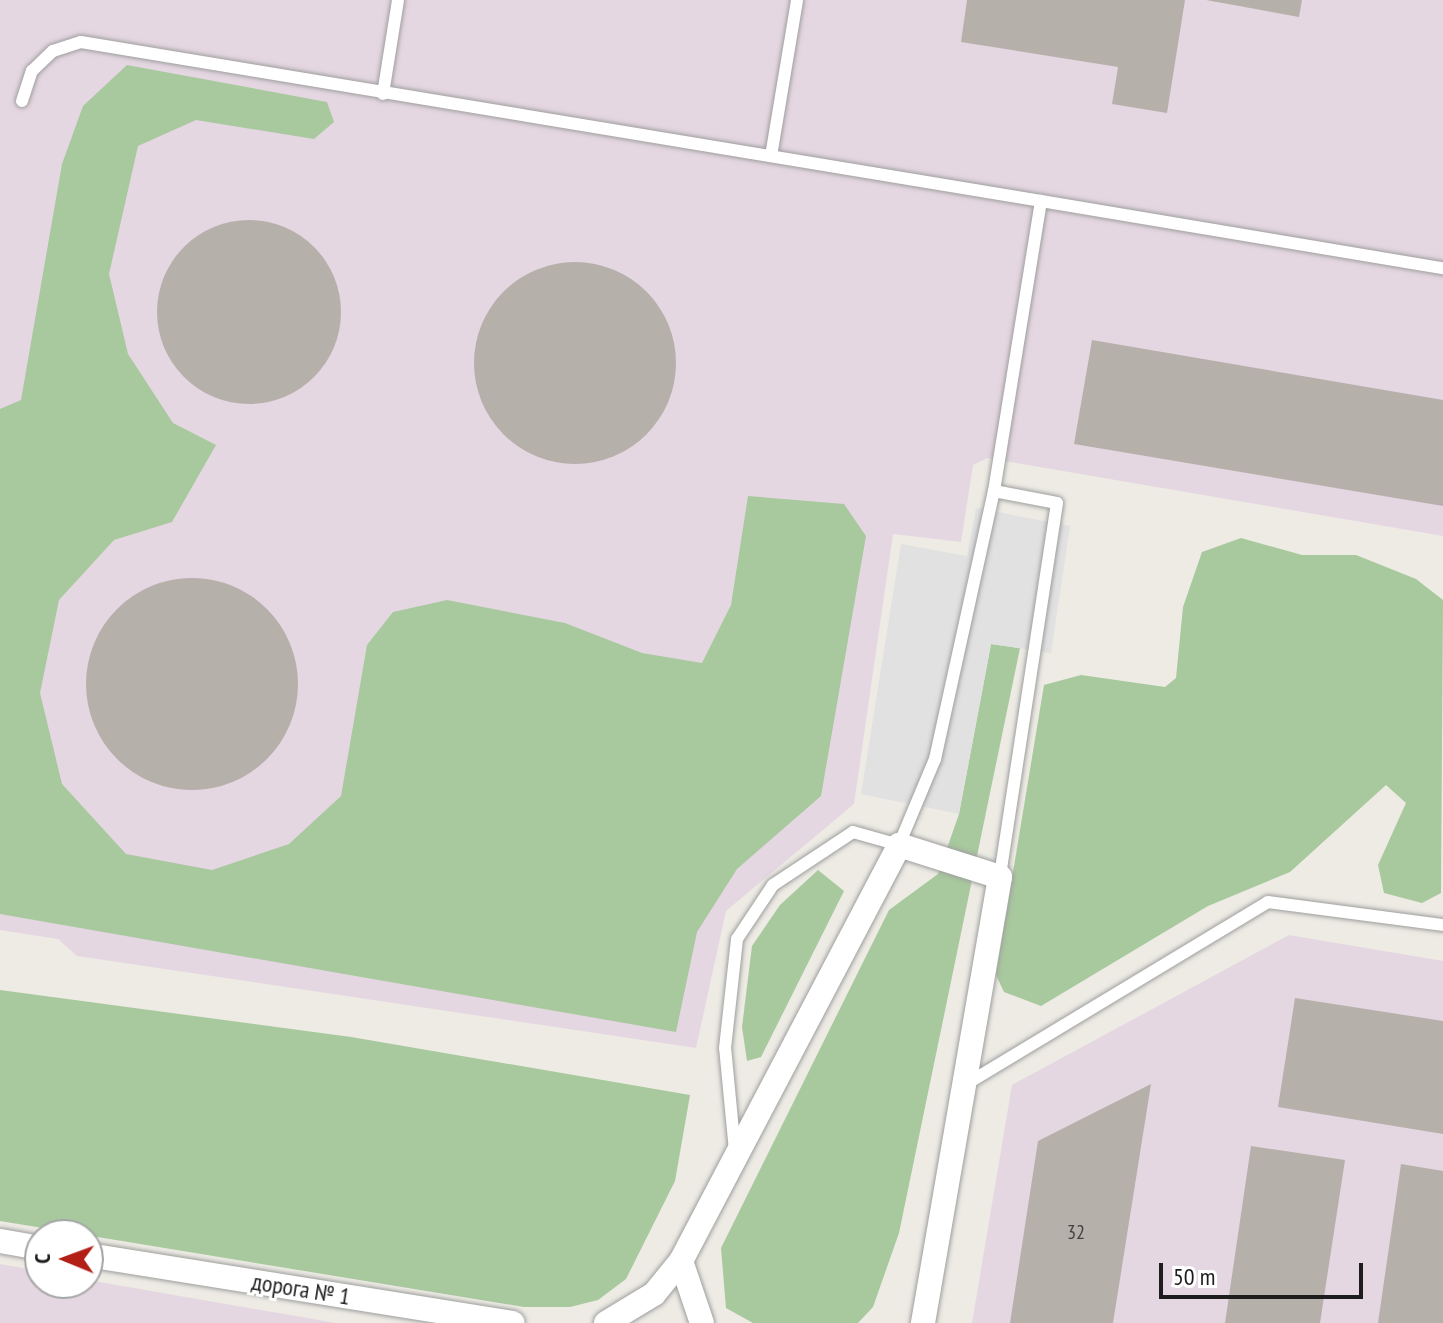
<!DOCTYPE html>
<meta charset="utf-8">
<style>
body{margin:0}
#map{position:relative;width:1443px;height:1323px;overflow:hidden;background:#edebe4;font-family:"PT Sans Narrow",sans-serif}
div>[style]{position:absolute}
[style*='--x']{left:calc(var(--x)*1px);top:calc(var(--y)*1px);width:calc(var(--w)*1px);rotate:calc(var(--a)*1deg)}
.industrial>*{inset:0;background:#e5d7e2}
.forest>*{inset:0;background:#a8c89e}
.parking>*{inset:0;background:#e1e1e1}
.building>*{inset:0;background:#b6b0aa}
.round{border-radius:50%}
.roads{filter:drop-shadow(0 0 2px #9e9e9e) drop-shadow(0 0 2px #9e9e9e)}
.lane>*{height:12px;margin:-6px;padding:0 6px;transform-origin:6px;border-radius:6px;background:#fff}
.street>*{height:24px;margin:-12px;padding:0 12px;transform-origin:12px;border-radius:12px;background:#fff}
span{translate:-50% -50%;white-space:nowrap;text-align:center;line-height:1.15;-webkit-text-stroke:6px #fff;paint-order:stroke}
.number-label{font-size:20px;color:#434240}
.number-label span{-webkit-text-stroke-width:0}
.street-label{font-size:24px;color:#1d1d1d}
.north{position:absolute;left:24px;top:1219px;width:80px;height:80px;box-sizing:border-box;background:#fff;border:2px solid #a5a5a5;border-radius:50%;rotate:271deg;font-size:22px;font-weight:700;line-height:32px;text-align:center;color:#1d1d1d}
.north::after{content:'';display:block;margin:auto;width:28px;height:36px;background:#b31e17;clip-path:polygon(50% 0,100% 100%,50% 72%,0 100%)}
.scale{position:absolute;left:1159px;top:1263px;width:204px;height:36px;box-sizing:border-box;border:4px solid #1d1d1d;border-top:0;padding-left:10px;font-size:24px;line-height:28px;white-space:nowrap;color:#1d1d1d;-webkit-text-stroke:6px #fff;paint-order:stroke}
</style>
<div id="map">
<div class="industrial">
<div style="clip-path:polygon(0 0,1443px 0,1443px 536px,987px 458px,973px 465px,961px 542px,893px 534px,854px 804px,726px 911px,696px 1048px,77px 956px,58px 939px,0 930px)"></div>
<div style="clip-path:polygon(1289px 935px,1443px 961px,1443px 1323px,972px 1323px,1012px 1085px)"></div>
<div style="clip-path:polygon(0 1264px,40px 1271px,40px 1283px,88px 1280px,336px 1323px,0 1323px)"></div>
</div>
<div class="forest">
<div style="clip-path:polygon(127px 65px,327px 102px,334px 122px,314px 139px,196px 120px,138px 146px,109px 274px,128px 354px,173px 423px,216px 445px,172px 522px,114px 540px,59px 600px,40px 693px,62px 784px,126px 854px,212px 870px,289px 844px,341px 796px,367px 645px,393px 612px,447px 600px,565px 623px,642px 653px,702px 663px,731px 605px,748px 496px,844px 504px,866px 536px,821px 796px,737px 869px,697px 932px,676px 1032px,0 914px,0 409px,21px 400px,62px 164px,83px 106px)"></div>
<div style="clip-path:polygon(1241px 538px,1302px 555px,1356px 555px,1416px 579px,1443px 600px,1441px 893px,1422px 903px,1384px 893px,1378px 865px,1406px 803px,1386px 785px,1290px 872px,1208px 906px,1041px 1006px,1004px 992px,996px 975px,1044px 685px,1081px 675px,1165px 687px,1176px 678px,1183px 607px,1202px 552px)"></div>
<div style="clip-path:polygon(991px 644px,1020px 648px,899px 1233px,873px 1307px,858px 1323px,753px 1323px,726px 1308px,721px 1248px,889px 910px,938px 874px,959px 814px)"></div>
<div style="clip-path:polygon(818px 870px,844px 891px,761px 1057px,747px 1061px,742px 1027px,752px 946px,780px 905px)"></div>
<div style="clip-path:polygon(0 990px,351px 1037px,690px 1095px,675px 1181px,626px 1279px,598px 1300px,570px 1307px,524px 1307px,0 1221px)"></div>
</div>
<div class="parking">
<div style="clip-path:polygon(976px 508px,1070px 526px,1051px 653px,991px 644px,959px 814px,861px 794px,901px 544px,967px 556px)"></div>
</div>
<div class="building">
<div style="clip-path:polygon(967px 0,1185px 0,1167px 113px,1112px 104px,1118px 67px,961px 42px)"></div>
<div style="clip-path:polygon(1206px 0,1302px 0,1299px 17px)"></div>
<div class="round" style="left:157px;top:220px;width:184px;height:184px"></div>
<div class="round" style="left:474px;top:262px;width:202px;height:202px"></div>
<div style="clip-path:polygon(1092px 340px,1443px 400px,1443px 506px,1074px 444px)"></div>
<div class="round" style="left:86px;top:578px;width:212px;height:212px"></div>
<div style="clip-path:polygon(1295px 998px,1443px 1021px,1443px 1134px,1278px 1107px)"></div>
<div style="clip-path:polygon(1151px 1084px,1113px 1323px,1010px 1323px,1038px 1141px)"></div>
<div style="clip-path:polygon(1251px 1146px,1345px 1160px,1320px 1323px,1225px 1323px)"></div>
<div style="clip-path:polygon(1401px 1164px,1443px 1171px,1443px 1323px,1378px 1323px)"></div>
</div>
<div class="roads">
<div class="lane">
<div style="--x:383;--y:94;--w:95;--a:-80.9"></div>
<div style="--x:22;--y:101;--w:32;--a:-72"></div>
<div style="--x:32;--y:71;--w:29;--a:-44"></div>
<div style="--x:53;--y:51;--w:29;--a:-18"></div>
<div style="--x:81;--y:42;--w:973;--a:9.4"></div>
<div style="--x:1041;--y:201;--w:294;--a:99.2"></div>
<div style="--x:771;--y:156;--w:158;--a:-80.5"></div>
<div style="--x:1041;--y:201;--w:408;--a:9.5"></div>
<div style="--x:968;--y:1083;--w:350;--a:-31.1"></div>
<div style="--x:1268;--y:902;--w:177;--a:7.5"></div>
<div style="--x:735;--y:1151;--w:103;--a:-95.5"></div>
<div style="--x:725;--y:1048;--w:110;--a:-83.7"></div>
<div style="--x:737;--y:939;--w:65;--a:-56.3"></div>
<div style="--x:773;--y:885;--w:96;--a:-33.5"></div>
<div style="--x:853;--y:832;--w:48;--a:15.8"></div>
<div style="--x:899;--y:845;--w:93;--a:-67.3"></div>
<div style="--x:935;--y:759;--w:274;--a:-77.6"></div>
<div style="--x:994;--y:491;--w:64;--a:10.8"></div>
<div style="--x:1057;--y:503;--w:378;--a:98.7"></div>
</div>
<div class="street">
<div style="--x:0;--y:1241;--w:41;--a:9.9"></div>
<div style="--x:88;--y:1255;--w:430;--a:9.1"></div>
<div style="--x:681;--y:1261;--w:65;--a:71.3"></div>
<div style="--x:606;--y:1323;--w:56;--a:-31.1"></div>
<div style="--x:654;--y:1294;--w:43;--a:-50.7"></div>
<div style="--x:681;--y:1261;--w:470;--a:-62.3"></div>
<div style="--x:899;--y:845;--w:106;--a:17.6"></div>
<div style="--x:1000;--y:877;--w:453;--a:99.8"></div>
</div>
</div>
<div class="number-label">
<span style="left:1076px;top:1232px">32</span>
</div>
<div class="street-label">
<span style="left:301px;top:1289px;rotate:9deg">дорога № 1</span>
</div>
<div class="north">С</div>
<div class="scale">50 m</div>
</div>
